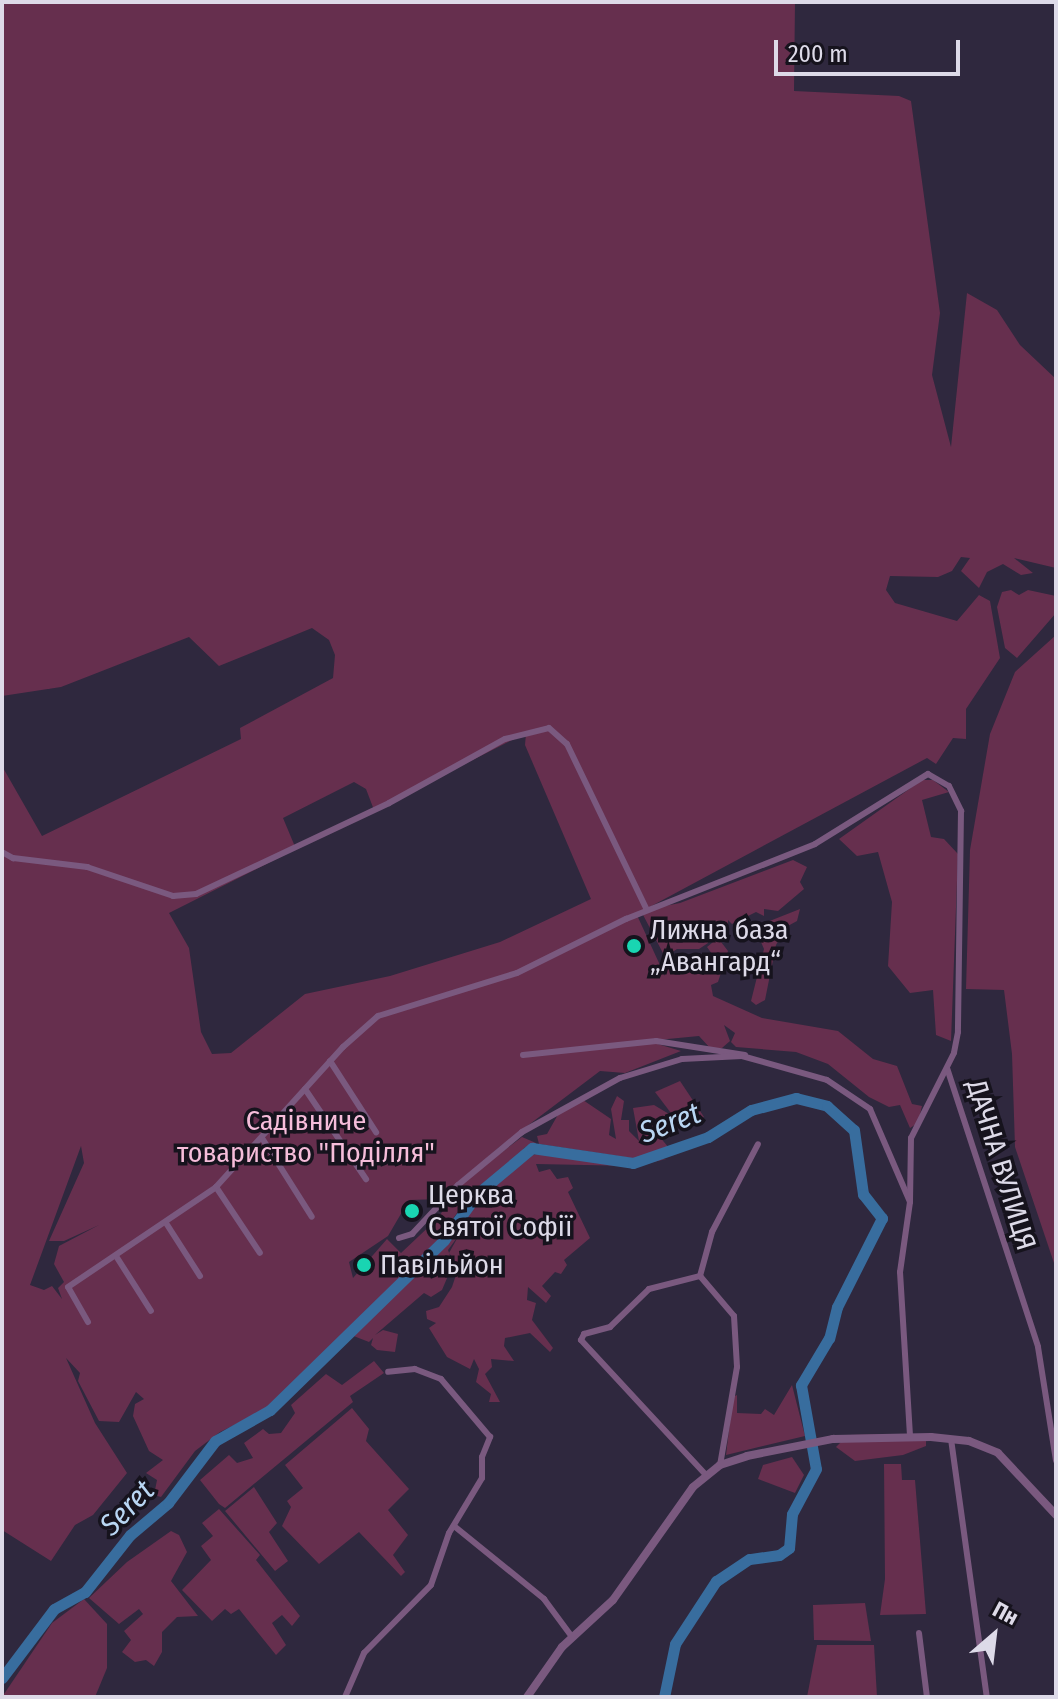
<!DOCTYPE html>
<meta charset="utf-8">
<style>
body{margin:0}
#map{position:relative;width:1058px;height:1699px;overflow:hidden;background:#2f283e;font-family:"Fira Sans Condensed",sans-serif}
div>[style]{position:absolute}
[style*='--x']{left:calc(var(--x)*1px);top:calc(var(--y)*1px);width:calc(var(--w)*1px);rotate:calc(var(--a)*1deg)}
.green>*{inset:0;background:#662f4e}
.river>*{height:11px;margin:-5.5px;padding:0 5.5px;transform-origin:5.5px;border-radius:5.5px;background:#386d9e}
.minor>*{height:6px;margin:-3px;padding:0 3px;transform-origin:3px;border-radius:3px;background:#7a597f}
.tertiary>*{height:8px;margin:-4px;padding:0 4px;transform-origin:4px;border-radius:4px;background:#7a597f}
.dots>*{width:22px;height:22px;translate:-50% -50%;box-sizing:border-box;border:4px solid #16131d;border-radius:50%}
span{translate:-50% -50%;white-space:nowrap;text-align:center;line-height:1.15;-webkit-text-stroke:7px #16131d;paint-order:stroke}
.poi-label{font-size:28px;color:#dddae8}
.left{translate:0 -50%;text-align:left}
.park-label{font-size:28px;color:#f6bdda}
.street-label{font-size:28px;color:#dddae8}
.water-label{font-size:30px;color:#b9d6f3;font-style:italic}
.frame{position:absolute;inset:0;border:4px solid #dddae8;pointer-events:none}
.north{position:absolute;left:954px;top:1595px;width:80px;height:80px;-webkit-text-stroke:6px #16131d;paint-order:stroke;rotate:28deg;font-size:22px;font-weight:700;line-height:32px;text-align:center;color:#dddae8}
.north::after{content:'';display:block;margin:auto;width:28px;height:36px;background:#dddae8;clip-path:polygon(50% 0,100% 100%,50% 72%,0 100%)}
.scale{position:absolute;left:774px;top:40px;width:186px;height:36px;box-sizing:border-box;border:4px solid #dddae8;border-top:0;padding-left:10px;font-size:24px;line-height:28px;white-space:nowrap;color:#dddae8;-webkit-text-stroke:6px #16131d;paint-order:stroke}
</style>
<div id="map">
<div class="green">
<div style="clip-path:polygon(evenodd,2px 2px,795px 2px,794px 91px,899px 96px,911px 101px,940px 313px,932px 375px,951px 447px,967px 293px,997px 310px,1020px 345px,1056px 379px,1056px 568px,1014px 558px,1033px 573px,1021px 575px,1003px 564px,987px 572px,979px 588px,961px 571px,970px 558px,961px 557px,952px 571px,938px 577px,890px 576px,886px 590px,895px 603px,957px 621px,979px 595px,990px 601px,1000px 658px,966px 709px,966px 739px,953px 738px,936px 764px,927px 758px,644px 910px,680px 903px,793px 860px,807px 867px,800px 882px,804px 889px,778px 911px,764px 909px,764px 916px,756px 912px,732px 924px,728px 920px,728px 928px,708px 933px,708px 943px,699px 949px,677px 949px,665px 957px,641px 911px,636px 913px,665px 976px,664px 965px,670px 957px,694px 971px,710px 959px,717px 961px,707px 947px,718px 938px,728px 951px,718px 982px,711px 985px,713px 996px,762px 1018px,838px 1031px,873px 1059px,897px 1066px,912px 1104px,922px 1106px,918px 1123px,910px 1128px,900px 1105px,889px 1107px,869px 1097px,828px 1064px,796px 1052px,736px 1047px,731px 1042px,735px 1033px,724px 1025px,730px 1041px,722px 1048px,710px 1048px,699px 1036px,595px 1046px,651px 1042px,681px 1051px,625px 1073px,600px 1071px,498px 1148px,442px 1199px,409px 1200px,388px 1236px,349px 1262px,353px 1278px,387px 1239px,401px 1253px,437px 1219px,464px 1181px,522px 1137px,536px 1143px,524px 1148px,519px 1158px,550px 1151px,634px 1161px,667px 1159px,634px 1166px,536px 1164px,539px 1172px,550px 1169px,557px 1179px,568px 1177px,573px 1188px,568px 1192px,590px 1238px,564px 1260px,567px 1265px,561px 1274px,555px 1272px,542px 1286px,551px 1296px,546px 1303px,528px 1287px,527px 1300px,536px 1303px,532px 1320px,553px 1348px,550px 1352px,530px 1333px,505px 1338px,504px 1346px,514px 1361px,491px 1359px,492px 1367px,485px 1374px,500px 1402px,489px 1402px,491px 1394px,476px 1382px,479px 1369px,474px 1359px,470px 1369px,447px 1357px,429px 1328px,436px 1323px,427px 1319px,426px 1311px,439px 1307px,452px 1287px,459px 1266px,449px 1253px,459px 1235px,448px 1250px,453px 1264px,442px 1290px,431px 1297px,424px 1293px,375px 1335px,383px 1330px,398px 1334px,395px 1352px,377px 1350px,371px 1345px,373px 1338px,369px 1342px,351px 1335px,351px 1327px,368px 1316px,387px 1290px,263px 1411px,220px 1432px,195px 1451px,161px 1497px,154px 1495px,157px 1480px,146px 1473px,163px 1460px,149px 1451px,133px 1416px,135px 1404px,144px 1399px,136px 1392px,119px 1422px,99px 1421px,78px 1381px,80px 1373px,66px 1358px,95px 1423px,127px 1473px,93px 1515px,75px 1525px,51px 1561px,2px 1530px,2px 766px,42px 836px,241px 739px,240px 728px,333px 678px,335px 655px,329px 640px,312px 628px,219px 666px,189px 637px,61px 687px,2px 696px,2px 2px,526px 733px,525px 745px,591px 899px,500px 942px,390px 976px,305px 994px,231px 1053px,212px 1054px,201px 1032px,189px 948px,169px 913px,296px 849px,283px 818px,354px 782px,366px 789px,374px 810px,526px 733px,2px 2px,81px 1146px,84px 1163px,49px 1241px,64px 1241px,99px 1225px,59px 1246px,54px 1264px,64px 1282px,58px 1288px,62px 1299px,52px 1286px,44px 1290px,30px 1285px,81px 1146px,2px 2px,514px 1162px,477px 1194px,451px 1225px,445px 1241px,391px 1287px,427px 1256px,473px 1190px,514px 1162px)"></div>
<div style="clip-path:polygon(1011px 590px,1019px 595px,1028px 590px,1056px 596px,1056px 613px,1017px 658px,1005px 648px,997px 607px,1002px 592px)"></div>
<div style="clip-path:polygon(1056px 635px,1056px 1269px,1015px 1147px,1012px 1054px,1004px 990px,966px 989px,970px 850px,990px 734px,1015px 672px)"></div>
<div style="clip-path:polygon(922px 780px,933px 780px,949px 792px,922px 800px,931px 837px,944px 839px,958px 854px,951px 1041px,936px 1035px,933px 990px,910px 993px,888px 966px,892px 902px,878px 852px,857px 856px,839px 839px)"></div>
<div style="clip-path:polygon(800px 909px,797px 921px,786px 927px,776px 945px,765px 1000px,756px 1005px,751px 1001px,764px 949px,758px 935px,767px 922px)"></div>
<div style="clip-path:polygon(680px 1081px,704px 1117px,683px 1129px,655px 1092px)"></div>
<div style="clip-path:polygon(617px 1096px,624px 1101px,621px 1120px,629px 1120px,629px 1131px,639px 1141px,633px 1108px,654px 1105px,669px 1114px,677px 1130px,659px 1136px,669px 1148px,637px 1159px,539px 1144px,537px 1136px,547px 1134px,560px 1111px,583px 1100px,611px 1119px,609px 1135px,616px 1139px,611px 1109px)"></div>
<div style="clip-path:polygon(374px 1361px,384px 1373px,350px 1396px,353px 1402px,225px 1508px,219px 1504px,200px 1480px,229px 1455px,237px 1463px,253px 1458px,244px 1443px,263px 1429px,269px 1434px,281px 1433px,295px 1413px,291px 1405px,326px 1374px,342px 1385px)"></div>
<div style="clip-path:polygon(792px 1385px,805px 1436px,726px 1455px,733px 1397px,737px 1395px,737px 1413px,761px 1414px,765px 1409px,774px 1415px)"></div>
<div style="clip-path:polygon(352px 1408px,369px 1429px,366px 1441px,409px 1489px,388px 1510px,408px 1535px,393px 1555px,405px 1572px,401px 1576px,359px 1532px,319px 1564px,282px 1526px,291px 1507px,287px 1501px,303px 1488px,285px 1465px)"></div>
<div style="clip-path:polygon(894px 1434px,926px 1441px,926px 1446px,903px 1455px,855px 1461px,836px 1447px,848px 1435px)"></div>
<div style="clip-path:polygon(792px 1457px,804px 1475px,795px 1493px,758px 1479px,763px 1465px)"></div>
<div style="clip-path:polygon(884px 1464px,901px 1464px,902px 1480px,915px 1480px,926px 1614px,880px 1615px,885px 1579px)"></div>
<div style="clip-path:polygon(254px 1487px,277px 1523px,269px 1532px,288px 1561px,275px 1571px,225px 1511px)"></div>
<div style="clip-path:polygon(219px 1509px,260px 1555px,256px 1560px,300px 1616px,292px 1626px,282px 1615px,272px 1623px,286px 1645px,276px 1655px,239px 1609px,231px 1614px,225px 1609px,212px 1621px,182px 1590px,211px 1560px,201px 1546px,213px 1536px,202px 1523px)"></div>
<div style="clip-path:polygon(171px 1531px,179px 1535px,187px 1552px,171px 1581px,198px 1616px,177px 1617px,162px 1632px,162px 1652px,154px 1666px,146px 1660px,135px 1662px,122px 1652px,131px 1640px,124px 1631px,143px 1614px,139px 1609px,119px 1624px,89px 1598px,127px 1562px)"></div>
<div style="clip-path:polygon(84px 1599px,107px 1624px,107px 1668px,95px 1697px,2px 1697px,52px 1623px)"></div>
<div style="clip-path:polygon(865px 1603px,871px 1641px,814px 1640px,813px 1605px)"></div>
<div style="clip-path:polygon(817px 1645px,874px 1645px,877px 1697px,807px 1697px)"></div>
</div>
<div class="river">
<div style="--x:2;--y:1678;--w:86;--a:-53"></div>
<div style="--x:54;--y:1609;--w:35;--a:-29"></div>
<div style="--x:85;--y:1592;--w:73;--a:-51.7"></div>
<div style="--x:130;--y:1535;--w:50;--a:-40.1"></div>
<div style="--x:168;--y:1503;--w:78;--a:-52.8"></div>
<div style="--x:215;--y:1441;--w:63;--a:-29.4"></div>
<div style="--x:270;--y:1410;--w:243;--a:-44.3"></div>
<div style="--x:444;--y:1240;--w:57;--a:-54.3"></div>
<div style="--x:477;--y:1194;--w:72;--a:-39.9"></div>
<div style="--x:532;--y:1148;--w:102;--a:8.4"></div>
<div style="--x:633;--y:1163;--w:79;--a:-19.1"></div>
<div style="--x:708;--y:1137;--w:51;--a:-32.1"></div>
<div style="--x:751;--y:1110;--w:47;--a:-14.9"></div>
<div style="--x:796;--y:1098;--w:32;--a:14"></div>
<div style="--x:827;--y:1106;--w:36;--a:42"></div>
<div style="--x:854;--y:1130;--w:65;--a:82"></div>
<div style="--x:863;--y:1194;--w:31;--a:52"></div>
<div style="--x:882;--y:1218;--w:100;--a:116.8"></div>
<div style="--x:837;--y:1307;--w:32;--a:104"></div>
<div style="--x:829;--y:1338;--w:55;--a:120.8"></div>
<div style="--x:801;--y:1385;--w:85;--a:79.9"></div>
<div style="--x:816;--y:1469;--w:51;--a:118.1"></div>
<div style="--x:792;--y:1514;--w:34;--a:95"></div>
<div style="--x:789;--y:1548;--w:12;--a:145"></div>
<div style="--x:779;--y:1555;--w:30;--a:172"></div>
<div style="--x:749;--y:1559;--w:40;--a:146"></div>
<div style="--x:716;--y:1581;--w:75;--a:123.1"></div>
<div style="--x:675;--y:1644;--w:54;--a:101.7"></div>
</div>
<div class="minor">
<div style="--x:2;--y:852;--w:13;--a:29"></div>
<div style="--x:13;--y:858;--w:75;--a:6.9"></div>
<div style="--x:87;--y:867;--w:91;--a:18.6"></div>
<div style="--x:173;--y:896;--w:23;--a:-5"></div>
<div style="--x:196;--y:894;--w:213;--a:-25.2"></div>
<div style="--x:389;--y:803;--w:132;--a:-28.9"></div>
<div style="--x:505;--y:739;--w:45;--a:-14"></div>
<div style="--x:549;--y:728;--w:24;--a:42"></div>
<div style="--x:567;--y:744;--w:184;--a:64.3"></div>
<div style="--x:523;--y:1055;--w:134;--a:-6"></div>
<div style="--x:656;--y:1041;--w:90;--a:8.9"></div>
<div style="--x:330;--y:1061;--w:85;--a:57.1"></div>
<div style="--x:947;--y:1068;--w:293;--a:71.9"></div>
<div style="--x:1038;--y:1347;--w:115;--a:81"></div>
<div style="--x:305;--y:1089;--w:109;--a:55.9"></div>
<div style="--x:262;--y:1138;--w:93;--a:57.7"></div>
<div style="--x:216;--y:1187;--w:79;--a:56.3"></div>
<div style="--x:166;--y:1223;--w:63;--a:57.3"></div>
<div style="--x:399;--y:1238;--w:14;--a:-17"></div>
<div style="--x:412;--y:1234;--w:67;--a:-46.8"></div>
<div style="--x:458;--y:1185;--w:83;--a:-39.6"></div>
<div style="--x:522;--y:1132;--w:112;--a:-28.9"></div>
<div style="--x:620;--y:1078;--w:65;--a:-17"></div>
<div style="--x:682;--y:1059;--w:60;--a:-2.9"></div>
<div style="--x:742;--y:1056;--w:88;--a:15.8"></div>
<div style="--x:827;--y:1080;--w:52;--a:34"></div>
<div style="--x:870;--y:1109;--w:101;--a:66.7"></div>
<div style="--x:910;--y:1202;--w:71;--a:98.1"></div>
<div style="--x:900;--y:1272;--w:164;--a:86.5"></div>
<div style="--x:116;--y:1256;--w:65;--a:57.5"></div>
<div style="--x:700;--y:1276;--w:46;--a:-74.7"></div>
<div style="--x:712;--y:1232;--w:99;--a:-62.4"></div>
<div style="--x:88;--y:1322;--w:40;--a:-119.7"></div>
<div style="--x:68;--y:1287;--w:179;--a:-34"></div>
<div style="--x:216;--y:1187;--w:189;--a:-47.8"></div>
<div style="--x:343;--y:1047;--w:47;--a:-41.5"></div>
<div style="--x:378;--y:1016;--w:145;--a:-17.2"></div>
<div style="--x:517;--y:973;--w:122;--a:-26.4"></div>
<div style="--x:626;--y:919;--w:203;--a:-21.6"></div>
<div style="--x:815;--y:844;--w:133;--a:-31.8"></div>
<div style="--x:928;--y:774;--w:24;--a:30"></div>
<div style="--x:949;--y:786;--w:28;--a:64"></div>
<div style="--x:961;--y:811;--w:221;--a:90.8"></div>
<div style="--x:958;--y:1032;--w:21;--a:101"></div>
<div style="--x:954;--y:1053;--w:95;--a:116.8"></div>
<div style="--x:911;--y:1138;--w:64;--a:90.9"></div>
<div style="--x:951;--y:1439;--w:260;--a:82.1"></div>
<div style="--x:706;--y:1475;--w:184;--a:-132.8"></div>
<div style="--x:581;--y:1340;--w:7;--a:-63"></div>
<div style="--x:584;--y:1334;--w:27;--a:-15"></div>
<div style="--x:610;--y:1327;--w:54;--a:-44.3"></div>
<div style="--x:649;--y:1289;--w:53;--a:-14.3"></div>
<div style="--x:700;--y:1276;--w:52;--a:49.6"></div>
<div style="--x:734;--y:1316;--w:51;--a:86.6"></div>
<div style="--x:737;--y:1367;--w:99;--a:99.8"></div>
<div style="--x:454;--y:1526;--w:116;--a:39"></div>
<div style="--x:544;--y:1599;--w:47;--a:53.6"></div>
<div style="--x:919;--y:1633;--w:64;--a:82.9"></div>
<div style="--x:345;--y:1697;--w:48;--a:-66.6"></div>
<div style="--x:364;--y:1653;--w:95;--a:-45.4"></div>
<div style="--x:431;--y:1585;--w:55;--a:-70.9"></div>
<div style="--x:449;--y:1533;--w:64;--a:-59"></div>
<div style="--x:482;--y:1478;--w:21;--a:-90"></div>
<div style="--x:482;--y:1457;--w:22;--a:-68"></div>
<div style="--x:490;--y:1437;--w:76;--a:-130.2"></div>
<div style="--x:441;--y:1379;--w:28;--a:-159"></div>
<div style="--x:415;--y:1369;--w:27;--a:174"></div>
</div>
<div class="tertiary">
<div style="--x:527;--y:1697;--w:61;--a:-55"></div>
<div style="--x:562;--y:1647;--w:69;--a:-42.7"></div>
<div style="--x:613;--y:1600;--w:138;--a:-54.7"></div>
<div style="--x:693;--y:1487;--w:35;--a:-39"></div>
<div style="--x:720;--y:1465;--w:28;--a:-18"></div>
<div style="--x:747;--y:1456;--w:88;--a:-11.2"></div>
<div style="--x:833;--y:1439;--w:98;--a:-1.2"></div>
<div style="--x:931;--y:1437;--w:38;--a:6"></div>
<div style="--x:969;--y:1441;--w:31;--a:22"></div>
<div style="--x:998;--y:1453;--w:85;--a:46.9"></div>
</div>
<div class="dots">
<div style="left:634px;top:946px;background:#19d5b2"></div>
<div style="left:412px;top:1211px;background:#19d5b2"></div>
<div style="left:364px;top:1265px;background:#19d5b2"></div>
</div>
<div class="poi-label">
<span class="left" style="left:650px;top:946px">Лижна база<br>„Авангард“</span>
<span class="left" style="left:428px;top:1211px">Церква<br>Святої Софії</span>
<span class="left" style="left:380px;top:1265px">Павільйон</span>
</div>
<div class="park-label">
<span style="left:306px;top:1137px">Садівниче<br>товариство "Поділля"</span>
</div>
<div class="street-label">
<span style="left:1001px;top:1165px;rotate:73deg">ДАЧНА ВУЛИЦЯ</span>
</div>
<div class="water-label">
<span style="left:670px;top:1123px;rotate:-21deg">Seret</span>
<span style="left:127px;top:1508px;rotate:-46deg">Seret</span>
</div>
<div class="frame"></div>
<div class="north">Пн</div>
<div class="scale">200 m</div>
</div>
